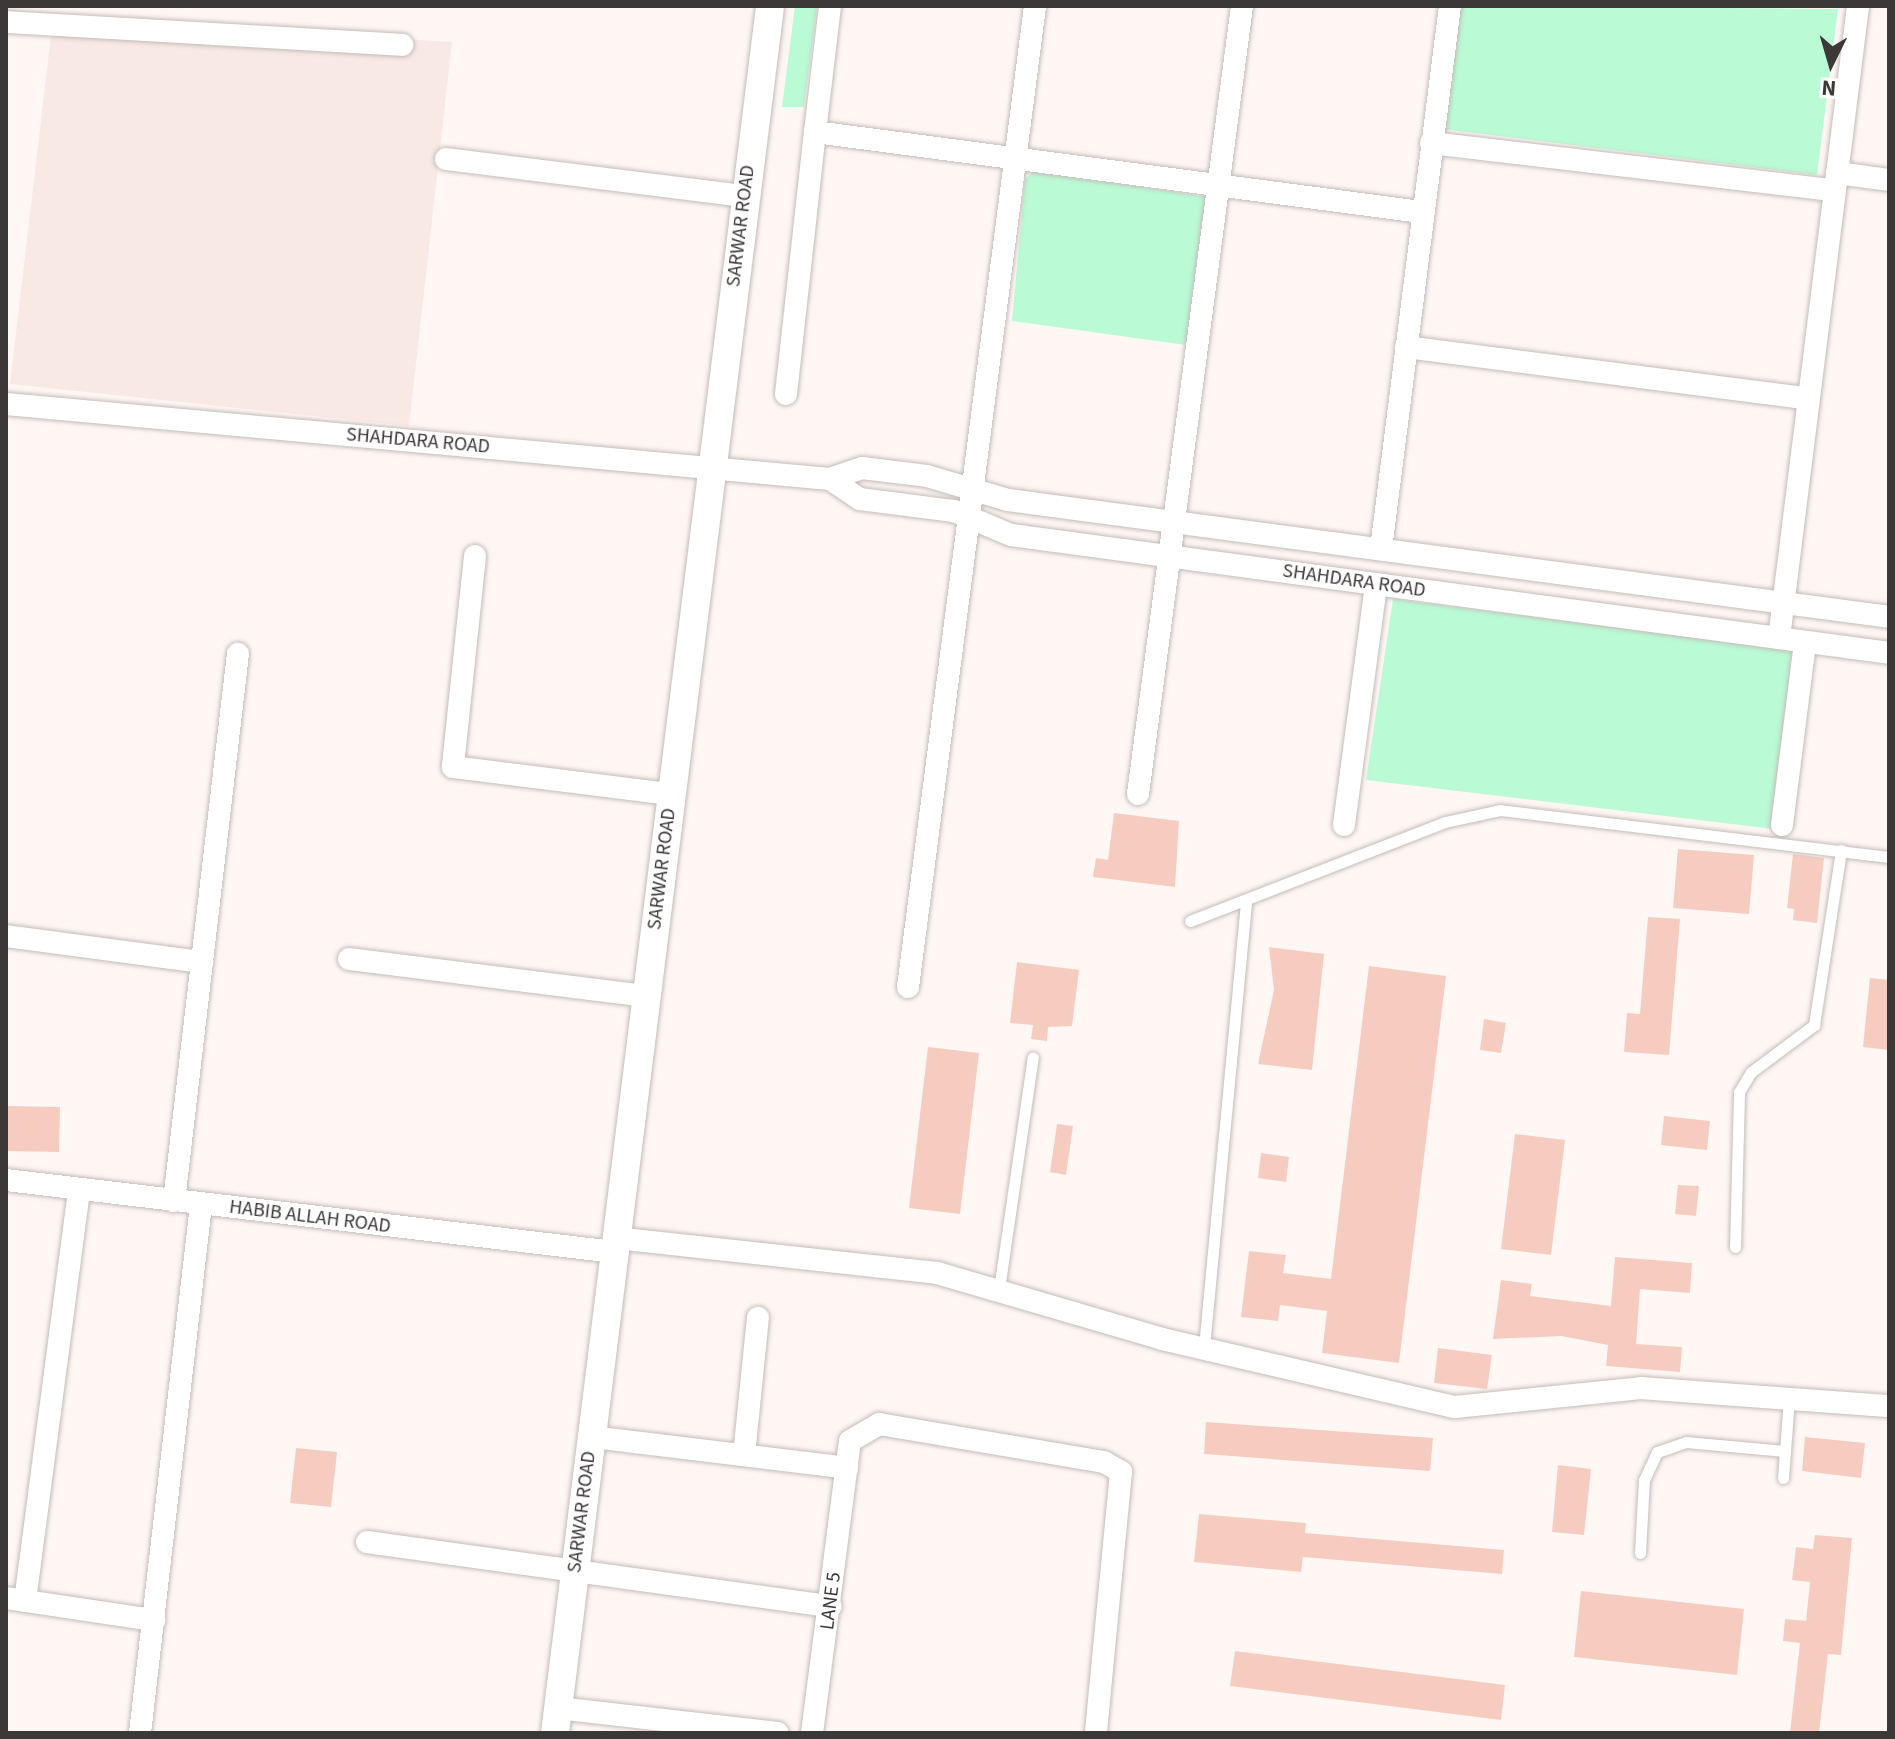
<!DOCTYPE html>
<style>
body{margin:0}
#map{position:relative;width:1895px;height:1739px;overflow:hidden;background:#fff7f4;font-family:"Source Sans 3",sans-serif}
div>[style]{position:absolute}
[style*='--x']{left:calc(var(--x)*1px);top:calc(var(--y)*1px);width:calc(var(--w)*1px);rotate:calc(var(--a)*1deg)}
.built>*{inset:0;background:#f9e9e4}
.green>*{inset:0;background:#bafad4}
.building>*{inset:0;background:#f7ccc0}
.roads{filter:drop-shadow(0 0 2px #c3bcb9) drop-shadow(0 0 2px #c3bcb9)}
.service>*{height:11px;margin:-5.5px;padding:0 5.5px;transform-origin:5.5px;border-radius:5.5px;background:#fff}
.minor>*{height:22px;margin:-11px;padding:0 11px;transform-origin:11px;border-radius:11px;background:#fff}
.tertiary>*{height:28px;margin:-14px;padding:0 14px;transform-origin:14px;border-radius:14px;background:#fff}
span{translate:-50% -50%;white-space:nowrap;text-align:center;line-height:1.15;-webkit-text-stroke:6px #fff;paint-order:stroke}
.street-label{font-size:20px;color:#3b3837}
.frame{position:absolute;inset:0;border:8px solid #3b3837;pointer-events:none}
.north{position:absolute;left:1791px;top:24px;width:80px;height:80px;-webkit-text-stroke:6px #fff;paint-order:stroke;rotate:185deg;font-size:22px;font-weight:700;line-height:32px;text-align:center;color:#3b3837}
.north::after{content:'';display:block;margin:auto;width:28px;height:36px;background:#3b3837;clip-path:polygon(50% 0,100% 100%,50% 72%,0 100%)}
</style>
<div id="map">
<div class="built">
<div style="clip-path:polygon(53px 18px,452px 42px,409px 426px,10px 384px)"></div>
</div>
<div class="green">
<div style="clip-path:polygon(795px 6px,817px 6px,804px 107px,782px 107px)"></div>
<div style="clip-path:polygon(1458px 6px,1838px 9px,1817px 175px,1442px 129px)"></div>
<div style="clip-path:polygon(1034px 171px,1208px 197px,1186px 345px,1012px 321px,1025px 179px)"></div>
<div style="clip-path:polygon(1393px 599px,1792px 650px,1773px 829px,1366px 780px)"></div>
</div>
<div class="building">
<div style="clip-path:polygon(1114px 813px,1179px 821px,1175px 887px,1093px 877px,1096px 858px,1108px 860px)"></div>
<div style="clip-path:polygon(1678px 849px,1754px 855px,1749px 914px,1673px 908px)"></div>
<div style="clip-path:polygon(1793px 854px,1824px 858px,1817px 923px,1793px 920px,1794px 909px,1787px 908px)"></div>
<div style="clip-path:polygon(1648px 917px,1680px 919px,1669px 1055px,1624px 1052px,1627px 1013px,1640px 1014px)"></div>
<div style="clip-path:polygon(1269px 947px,1324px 954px,1312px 1070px,1258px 1064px,1274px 990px)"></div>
<div style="clip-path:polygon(1017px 962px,1079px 970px,1072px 1026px,1048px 1027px,1047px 1041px,1031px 1039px,1033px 1025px,1010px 1023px)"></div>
<div style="clip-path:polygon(1369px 966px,1446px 976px,1399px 1363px,1322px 1353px,1327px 1311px,1280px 1305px,1278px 1321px,1241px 1317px,1249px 1251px,1286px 1255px,1283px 1273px,1331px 1279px)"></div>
<div style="clip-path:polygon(1870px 978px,1889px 980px,1889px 1050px,1863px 1047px)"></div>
<div style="clip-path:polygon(1484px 1019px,1506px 1023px,1501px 1053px,1480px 1050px)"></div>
<div style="clip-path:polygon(928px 1047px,979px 1053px,960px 1214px,909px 1208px)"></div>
<div style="clip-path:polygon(6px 1106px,60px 1107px,59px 1152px,6px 1151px)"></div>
<div style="clip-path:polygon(1664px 1116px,1710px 1121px,1707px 1150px,1661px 1145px)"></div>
<div style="clip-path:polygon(1057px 1124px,1073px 1126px,1066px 1175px,1050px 1172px)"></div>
<div style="clip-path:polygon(1515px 1134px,1565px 1140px,1551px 1255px,1501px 1249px)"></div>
<div style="clip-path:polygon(1261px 1153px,1289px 1157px,1286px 1182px,1258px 1178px)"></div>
<div style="clip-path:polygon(1678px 1185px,1699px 1186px,1696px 1216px,1675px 1214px)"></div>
<div style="clip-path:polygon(1615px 1257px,1692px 1263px,1690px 1293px,1640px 1289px,1636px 1344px,1682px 1347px,1680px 1372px,1606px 1366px,1608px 1345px,1561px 1336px,1493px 1339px,1501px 1280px,1532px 1284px,1530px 1296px,1611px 1306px)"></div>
<div style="clip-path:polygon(1438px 1348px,1492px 1355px,1487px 1389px,1434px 1383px)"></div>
<div style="clip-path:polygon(1206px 1422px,1433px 1438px,1430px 1471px,1204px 1454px)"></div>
<div style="clip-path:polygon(1805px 1437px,1865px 1443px,1861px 1478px,1802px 1471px)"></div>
<div style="clip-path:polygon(296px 1448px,337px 1452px,331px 1507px,290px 1503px)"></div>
<div style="clip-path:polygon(1558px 1465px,1591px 1469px,1584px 1535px,1552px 1532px)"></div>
<div style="clip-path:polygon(1199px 1514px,1306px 1523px,1305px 1533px,1504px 1550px,1502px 1574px,1303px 1557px,1301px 1572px,1194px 1562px)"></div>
<div style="clip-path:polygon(1815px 1535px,1852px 1538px,1841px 1655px,1828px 1654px,1819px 1733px,1790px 1733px,1800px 1643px,1783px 1641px,1785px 1619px,1806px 1621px,1810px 1582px,1792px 1580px,1796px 1547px,1813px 1549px)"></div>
<div style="clip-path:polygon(1581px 1591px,1744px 1609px,1737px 1675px,1574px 1657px)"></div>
<div style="clip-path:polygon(1235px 1651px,1505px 1685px,1501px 1720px,1230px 1686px)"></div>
</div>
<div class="roads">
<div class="service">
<div style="--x:1190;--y:921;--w:274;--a:-21.2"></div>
<div style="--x:1445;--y:822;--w:56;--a:-12.3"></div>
<div style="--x:1500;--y:810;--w:392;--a:6.9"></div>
<div style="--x:1735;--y:1247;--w:155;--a:-88.5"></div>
<div style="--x:1739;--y:1092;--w:23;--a:-59"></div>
<div style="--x:1751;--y:1072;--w:79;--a:-36.7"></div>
<div style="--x:1814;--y:1025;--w:177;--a:-81.2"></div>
<div style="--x:999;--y:1289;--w:234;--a:-81.7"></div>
<div style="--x:1204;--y:1347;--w:446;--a:-84.6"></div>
<div style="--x:1783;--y:1478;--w:80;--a:-85.7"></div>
<div style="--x:1640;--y:1553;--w:73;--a:-86.9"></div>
<div style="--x:1644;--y:1480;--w:31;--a:-65"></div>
<div style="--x:1657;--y:1452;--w:31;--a:-19"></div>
<div style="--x:1686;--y:1442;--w:99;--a:5.2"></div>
</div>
<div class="minor">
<div style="--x:6;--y:22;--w:397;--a:3.3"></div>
<div style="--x:815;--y:132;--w:127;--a:-83.2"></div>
<div style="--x:1431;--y:143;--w:406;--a:6.7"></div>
<div style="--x:446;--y:159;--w:300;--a:7.1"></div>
<div style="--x:1837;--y:173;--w:52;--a:7.7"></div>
<div style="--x:1406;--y:347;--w:402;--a:7.3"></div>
<div style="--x:786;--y:394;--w:264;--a:-83.7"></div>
<div style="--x:815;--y:132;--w:611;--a:7.52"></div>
<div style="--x:6;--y:404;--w:827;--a:5.2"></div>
<div style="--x:830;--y:479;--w:34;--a:-19"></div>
<div style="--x:862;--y:468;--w:65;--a:7"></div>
<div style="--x:927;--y:476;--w:84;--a:16.5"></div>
<div style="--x:1008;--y:500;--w:889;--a:7.56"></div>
<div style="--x:830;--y:479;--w:36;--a:34"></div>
<div style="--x:860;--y:499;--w:95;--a:7.3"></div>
<div style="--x:954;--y:511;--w:62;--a:22.8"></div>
<div style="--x:1011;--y:535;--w:886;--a:7.65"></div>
<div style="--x:1381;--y:549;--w:547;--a:-82.76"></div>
<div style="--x:475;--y:556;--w:212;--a:96"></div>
<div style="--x:453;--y:767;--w:220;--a:7.1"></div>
<div style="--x:1779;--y:638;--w:637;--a:-82.87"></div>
<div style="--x:1138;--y:794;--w:795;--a:-82.48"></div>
<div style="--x:1344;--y:825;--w:243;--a:-82.4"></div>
<div style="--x:1782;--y:825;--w:184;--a:-82.8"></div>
<div style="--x:6;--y:936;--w:198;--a:7.6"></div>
<div style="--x:349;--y:959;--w:299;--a:7.1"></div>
<div style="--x:908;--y:987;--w:989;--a:-82.62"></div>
<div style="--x:6;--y:1180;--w:612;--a:6.75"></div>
<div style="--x:174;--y:1201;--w:551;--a:-83.33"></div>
<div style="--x:616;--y:1238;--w:323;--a:6.2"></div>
<div style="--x:937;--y:1273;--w:234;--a:16.3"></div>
<div style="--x:1162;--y:1339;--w:301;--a:13.1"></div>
<div style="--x:1455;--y:1407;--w:187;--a:-5.8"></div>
<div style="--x:1641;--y:1388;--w:249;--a:4.2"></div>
<div style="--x:592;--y:1437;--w:257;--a:6.9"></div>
<div style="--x:744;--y:1455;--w:138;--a:-84.2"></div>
<div style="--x:367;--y:1542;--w:468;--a:7.9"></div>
<div style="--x:6;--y:1598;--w:150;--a:8.5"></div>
<div style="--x:25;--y:1601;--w:415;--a:-82.5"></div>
<div style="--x:558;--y:1708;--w:221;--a:6.5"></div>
<div style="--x:140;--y:1733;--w:532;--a:-83.41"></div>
<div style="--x:812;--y:1733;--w:294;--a:-82.6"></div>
<div style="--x:850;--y:1441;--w:34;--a:-30"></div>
<div style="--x:879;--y:1424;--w:228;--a:9.6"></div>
<div style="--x:1104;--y:1462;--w:20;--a:30"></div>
<div style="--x:1121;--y:1472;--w:262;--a:95.5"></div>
</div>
<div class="tertiary">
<div style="--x:555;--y:1733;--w:1740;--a:-82.9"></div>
</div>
</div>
<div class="street-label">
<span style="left:741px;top:226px;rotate:-83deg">SARWAR ROAD</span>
<span style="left:418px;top:441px;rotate:5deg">SHAHDARA ROAD</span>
<span style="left:1354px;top:581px;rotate:8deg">SHAHDARA ROAD</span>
<span style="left:662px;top:869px;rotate:-83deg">SARWAR ROAD</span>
<span style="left:310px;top:1217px;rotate:7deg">HABIB ALLAH ROAD</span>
<span style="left:582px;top:1512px;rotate:-83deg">SARWAR ROAD</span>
<span style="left:831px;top:1601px;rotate:-83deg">LANE 5</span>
</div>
<div class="frame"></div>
<div class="north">N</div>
</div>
